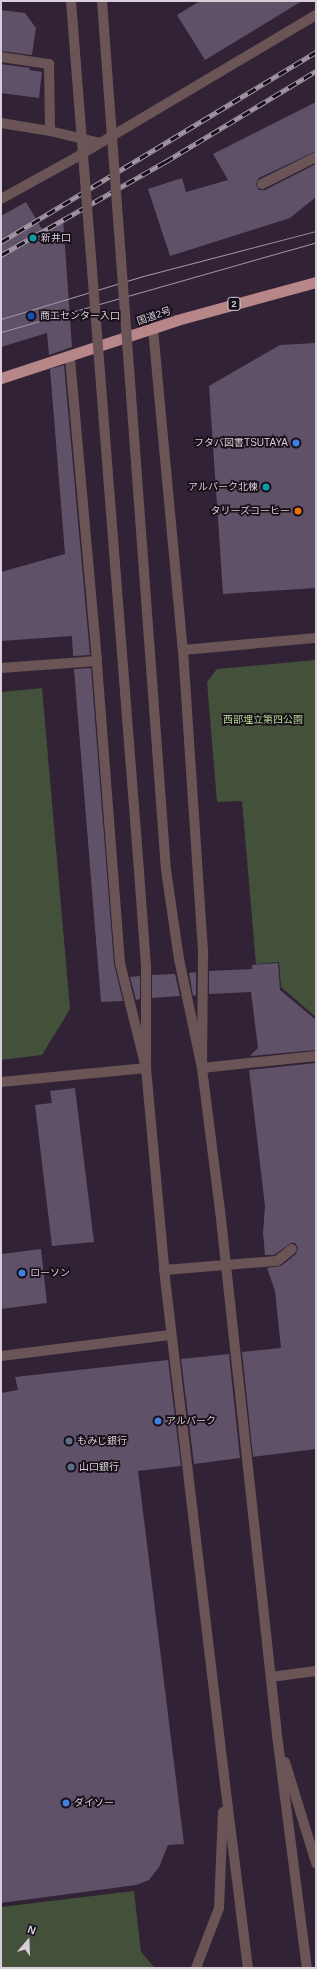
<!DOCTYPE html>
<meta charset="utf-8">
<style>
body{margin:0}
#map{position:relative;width:317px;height:1969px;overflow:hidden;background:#322235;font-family:Helvetica,"Noto Sans JP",sans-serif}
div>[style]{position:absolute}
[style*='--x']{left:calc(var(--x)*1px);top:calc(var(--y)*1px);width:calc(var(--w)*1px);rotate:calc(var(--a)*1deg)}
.green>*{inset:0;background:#44513a}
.building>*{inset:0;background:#5e5168}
.service>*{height:10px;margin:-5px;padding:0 5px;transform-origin:5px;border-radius:5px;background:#6a5455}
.minor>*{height:10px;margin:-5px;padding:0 5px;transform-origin:5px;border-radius:5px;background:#6a5455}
.tertiary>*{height:10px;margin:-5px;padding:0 5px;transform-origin:5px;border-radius:5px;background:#6a5455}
.trunk>*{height:11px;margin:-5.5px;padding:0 5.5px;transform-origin:5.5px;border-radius:5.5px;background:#b78688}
.tram>*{height:1px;margin:-0.5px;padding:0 0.5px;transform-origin:0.5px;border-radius:0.5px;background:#a296a4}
.rail>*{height:4.5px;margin-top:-2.25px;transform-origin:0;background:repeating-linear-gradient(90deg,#160f17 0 9px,#a296a4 0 18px);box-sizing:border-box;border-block:1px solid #a296a4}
.tertiary-bridge>*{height:10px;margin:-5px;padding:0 5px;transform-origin:5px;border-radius:5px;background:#6a5455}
.dots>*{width:11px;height:11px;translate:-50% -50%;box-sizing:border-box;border:2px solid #160f17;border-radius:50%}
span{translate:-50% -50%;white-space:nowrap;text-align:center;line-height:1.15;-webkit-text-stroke:3.5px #160f17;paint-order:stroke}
.shield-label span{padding:1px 3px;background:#160f17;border:1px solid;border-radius:3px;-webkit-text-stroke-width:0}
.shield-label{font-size:9px;color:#d9cfdb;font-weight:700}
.poi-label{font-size:10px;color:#d9cfdb}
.left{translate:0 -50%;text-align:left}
.right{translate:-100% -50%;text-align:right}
.street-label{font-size:10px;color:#d9cfdb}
.park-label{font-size:10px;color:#afd392}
.frame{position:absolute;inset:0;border:2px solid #d9cfdb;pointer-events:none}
.north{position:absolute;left:8px;top:1921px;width:40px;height:40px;-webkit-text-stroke:3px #160f17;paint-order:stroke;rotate:19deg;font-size:11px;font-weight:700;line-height:16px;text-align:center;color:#d9cfdb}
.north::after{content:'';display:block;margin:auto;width:14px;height:18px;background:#d9cfdb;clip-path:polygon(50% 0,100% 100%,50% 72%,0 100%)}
</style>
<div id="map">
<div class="green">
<div style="clip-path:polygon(316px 660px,316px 1017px,281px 987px,279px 962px,256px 964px,242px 801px,217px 802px,207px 682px,217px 669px)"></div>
<div style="clip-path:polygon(42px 688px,70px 1009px,42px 1055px,1px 1060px,1px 692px)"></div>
<div style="clip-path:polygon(134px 1891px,141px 1952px,154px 1967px,1px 1968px,1px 1907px)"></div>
</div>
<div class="building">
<div style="clip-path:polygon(200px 1px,302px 1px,205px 60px,177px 15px)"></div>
<div style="clip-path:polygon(1px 10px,25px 13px,36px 28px,32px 55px,1px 51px)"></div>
<div style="clip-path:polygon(1px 64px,30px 68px,29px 70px,42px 72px,39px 98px,1px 93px)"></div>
<div style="clip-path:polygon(316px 102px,316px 151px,259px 178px,256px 184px,259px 190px,265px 190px,316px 164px,316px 197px,290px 218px,170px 256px,148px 189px,182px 178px,186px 192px,228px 180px,213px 154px)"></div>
<div style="clip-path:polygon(26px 202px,42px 229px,63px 218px,72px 347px,49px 355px,47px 333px,1px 347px,1px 216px)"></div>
<div style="clip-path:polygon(316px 343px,316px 588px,223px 594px,209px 386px,280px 345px)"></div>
<div style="clip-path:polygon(64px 365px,90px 655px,73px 656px,72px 636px,1px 641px,1px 572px,65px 554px,50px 369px)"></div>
<div style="clip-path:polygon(91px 668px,114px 964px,123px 1001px,101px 1002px,74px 669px)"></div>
<div style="clip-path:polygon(278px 963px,280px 990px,316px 1020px,316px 1050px,250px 1056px,258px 1048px,251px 992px,209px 994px,209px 971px,252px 969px,252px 965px)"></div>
<div style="clip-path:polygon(196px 972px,196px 995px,193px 996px,189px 973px)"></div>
<div style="clip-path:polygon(175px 974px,180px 996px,152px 998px,152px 975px)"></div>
<div style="clip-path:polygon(140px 976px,140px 999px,136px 1000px,130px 977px)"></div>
<div style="clip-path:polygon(316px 1063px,316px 1449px,253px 1457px,242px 1352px,281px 1348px,275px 1291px,267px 1268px,281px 1266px,296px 1254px,298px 1248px,295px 1243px,291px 1243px,274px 1255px,265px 1255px,263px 1233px,265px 1206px,249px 1070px)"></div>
<div style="clip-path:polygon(75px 1088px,94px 1242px,52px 1246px,35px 1105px,52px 1103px,50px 1091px)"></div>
<div style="clip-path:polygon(41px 1249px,47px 1303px,1px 1309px,1px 1254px)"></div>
<div style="clip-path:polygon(229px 1354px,240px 1458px,194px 1464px,181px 1359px)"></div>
<div style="clip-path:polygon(168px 1360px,181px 1466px,138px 1471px,184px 1844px,168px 1845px,159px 1867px,149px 1880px,136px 1885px,1px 1903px,1px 1393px,18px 1390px,15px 1377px)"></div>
</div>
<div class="service">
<div style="--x:164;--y:1270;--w:113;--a:-4.6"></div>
<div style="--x:277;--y:1261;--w:19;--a:-39"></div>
</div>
<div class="minor">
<div style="--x:1;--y:57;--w:49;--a:8.3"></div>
<div style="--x:49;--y:64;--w:67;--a:89.1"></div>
<div style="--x:1;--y:123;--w:50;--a:9.3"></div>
<div style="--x:50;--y:131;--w:51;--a:13.5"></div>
<div style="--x:262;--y:184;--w:60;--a:-26.6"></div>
<div style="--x:153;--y:329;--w:322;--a:84.7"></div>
<div style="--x:183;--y:650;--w:306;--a:86.2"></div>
<div style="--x:203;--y:955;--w:113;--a:90.5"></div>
<div style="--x:202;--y:1068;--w:115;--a:-6"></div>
<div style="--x:183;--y:650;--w:134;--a:-5.2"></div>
<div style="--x:1;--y:668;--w:96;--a:-4.2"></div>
<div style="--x:1;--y:1082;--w:146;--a:-5.5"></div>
<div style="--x:146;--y:1068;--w:108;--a:-103.9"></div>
<div style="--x:120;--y:963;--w:303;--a:-94.4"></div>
<div style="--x:97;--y:661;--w:306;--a:-95.1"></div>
<div style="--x:1;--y:1356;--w:170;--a:-7.1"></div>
<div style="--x:271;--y:1677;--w:45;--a:-7.6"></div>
</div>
<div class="tertiary">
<div style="--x:1;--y:199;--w:85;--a:-29"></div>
<div style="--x:75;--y:158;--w:280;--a:-30.7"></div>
<div style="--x:166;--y:870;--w:90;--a:81.7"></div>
<div style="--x:179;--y:959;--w:111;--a:78.1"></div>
<div style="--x:202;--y:1068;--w:143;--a:82.8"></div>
<div style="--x:220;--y:1210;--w:528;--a:83.8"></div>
<div style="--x:277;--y:1735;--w:235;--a:82.7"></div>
<div style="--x:139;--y:871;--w:96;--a:85.8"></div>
<div style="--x:146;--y:967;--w:101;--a:90"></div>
<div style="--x:146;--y:1068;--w:220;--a:84.8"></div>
<div style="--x:166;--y:1287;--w:500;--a:83.23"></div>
<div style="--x:225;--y:1784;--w:185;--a:82.9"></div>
<div style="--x:285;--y:1762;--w:106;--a:72.9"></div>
<div style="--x:196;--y:1968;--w:64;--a:-69"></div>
<div style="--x:219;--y:1908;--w:96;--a:-87.6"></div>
</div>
<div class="trunk">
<div style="--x:1;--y:378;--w:185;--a:-18.2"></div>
<div style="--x:177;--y:320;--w:144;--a:-15.3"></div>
</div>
<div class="tram">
<div style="--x:1;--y:319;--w:152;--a:-16.8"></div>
<div style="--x:147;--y:275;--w:175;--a:-14.6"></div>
<div style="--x:1;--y:332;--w:328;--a:-15.9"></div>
</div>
<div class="rail">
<div style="--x:1;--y:242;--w:368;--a:-31.1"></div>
<div style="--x:1;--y:255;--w:189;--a:-29.6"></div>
<div style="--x:165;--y:162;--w:176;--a:-31.1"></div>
</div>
<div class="tertiary-bridge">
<div style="--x:71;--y:1;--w:873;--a:85.53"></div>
<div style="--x:102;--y:1;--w:871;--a:85.79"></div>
</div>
<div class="dots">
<div style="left:33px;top:238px;background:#0f9aa8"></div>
<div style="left:31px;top:316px;background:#1a4fb4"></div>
<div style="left:296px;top:443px;background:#3f7fe0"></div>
<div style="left:266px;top:487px;background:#0f9aa8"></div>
<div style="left:298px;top:511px;background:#e8710a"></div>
<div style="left:22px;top:1273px;background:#3f7fe0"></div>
<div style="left:158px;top:1421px;background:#3f7fe0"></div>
<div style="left:69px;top:1441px;background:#5c6f8a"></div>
<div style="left:71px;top:1467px;background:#5c6f8a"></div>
<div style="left:66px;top:1803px;background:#3f7fe0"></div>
</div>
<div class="shield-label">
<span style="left:234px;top:304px">2</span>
</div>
<div class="poi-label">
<span class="left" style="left:41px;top:238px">新井口</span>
<span class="left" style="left:40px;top:316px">商工センター入口</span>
<span class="right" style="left:288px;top:443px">フタバ図書TSUTAYA</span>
<span class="right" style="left:258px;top:487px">アルパーク北棟</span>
<span class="right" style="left:290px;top:511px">タリーズコーヒー</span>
<span class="left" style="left:30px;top:1273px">ローソン</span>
<span class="left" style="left:166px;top:1421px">アルパーク</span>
<span class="left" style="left:77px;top:1441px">もみじ銀行</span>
<span class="left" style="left:79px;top:1467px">山口銀行</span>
<span class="left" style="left:74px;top:1803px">ダイソー</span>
</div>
<div class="street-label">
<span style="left:154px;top:316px;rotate:-19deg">国道2号</span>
</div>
<div class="park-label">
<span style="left:263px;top:720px">西部埋立第四公園</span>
</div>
<div class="frame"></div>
<div class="north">N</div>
</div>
